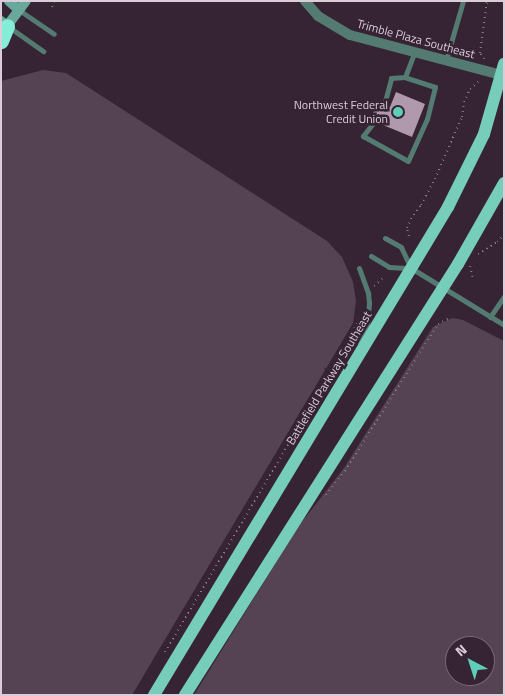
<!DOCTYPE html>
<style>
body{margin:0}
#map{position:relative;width:505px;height:696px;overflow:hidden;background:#362334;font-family:"Titillium Web",sans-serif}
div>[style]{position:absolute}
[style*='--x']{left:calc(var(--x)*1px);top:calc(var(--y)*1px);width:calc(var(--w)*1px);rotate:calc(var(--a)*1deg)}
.green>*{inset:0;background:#554353}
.building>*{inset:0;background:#b098ad}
.path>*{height:2px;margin-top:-1px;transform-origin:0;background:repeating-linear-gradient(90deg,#897987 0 1px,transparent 0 5px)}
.lane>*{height:5px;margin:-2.5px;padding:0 2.5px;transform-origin:2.5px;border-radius:2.5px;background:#547b72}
.street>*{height:10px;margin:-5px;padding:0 5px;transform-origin:5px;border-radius:5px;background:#547b72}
.secondary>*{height:10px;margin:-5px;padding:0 5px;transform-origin:5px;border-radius:5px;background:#68a99b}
.primary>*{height:12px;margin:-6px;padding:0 6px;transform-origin:6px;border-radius:6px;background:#76cdba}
.highway>*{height:15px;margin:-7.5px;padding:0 7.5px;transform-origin:7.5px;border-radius:7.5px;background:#83edd7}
.dots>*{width:14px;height:14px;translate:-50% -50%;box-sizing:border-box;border:2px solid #362334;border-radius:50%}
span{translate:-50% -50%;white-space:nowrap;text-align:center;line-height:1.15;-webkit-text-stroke:5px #362334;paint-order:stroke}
.street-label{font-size:12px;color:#dacdd8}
.poi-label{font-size:12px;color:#dacdd8}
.right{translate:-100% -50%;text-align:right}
.frame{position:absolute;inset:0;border:2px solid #dacdd8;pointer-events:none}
.north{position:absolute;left:445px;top:636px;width:50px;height:50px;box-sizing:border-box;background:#362334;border:1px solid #786776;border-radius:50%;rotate:320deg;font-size:14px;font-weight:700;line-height:20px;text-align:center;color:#dacdd8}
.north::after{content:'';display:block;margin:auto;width:18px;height:22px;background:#5eceb8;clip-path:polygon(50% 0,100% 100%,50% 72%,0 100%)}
</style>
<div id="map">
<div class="green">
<div style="clip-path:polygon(43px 70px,66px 73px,327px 241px,342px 257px,353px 282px,356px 301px,353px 323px,132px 695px,1px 695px,1px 81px)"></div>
<div style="clip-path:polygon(evenodd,452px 318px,463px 320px,504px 341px,504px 695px,194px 695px,298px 527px,344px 468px,433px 327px,452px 318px,455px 646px,485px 646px,485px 676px,455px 676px,455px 646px)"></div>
</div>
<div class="building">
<div style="clip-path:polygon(396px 92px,425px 104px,412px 137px,383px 125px,384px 121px,381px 120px,379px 114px,372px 116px,377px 102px,382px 109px,390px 107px)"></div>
</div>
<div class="path">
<div style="--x:52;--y:7;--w:6;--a:-72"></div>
<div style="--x:484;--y:59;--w:7;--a:-124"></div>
<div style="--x:480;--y:53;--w:52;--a:-82.3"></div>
<div style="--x:409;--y:236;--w:8;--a:-104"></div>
<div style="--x:407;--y:228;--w:10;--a:-66"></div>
<div style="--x:411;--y:219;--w:17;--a:-54"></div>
<div style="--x:421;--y:205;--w:30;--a:-62"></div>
<div style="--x:435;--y:179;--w:68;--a:-66.5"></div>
<div style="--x:462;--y:117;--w:15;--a:-82"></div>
<div style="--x:464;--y:102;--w:14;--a:-65"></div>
<div style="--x:470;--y:89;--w:12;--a:-42"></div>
<div style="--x:478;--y:254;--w:22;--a:-32"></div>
<div style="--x:497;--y:242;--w:10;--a:-45"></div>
<div style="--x:470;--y:266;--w:13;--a:77"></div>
<div style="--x:374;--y:286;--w:13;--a:-42"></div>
<div style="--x:326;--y:495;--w:31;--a:-52"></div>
<div style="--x:345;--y:471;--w:174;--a:-57.7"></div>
<div style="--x:438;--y:324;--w:11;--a:-27"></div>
<div style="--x:165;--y:652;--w:345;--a:-59.3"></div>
<div style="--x:341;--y:355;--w:40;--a:-63.4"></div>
</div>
<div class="lane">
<div style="--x:19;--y:10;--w:42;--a:34.4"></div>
<div style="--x:9;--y:27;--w:42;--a:35.2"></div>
<div style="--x:446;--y:60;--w:61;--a:-73.9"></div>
<div style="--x:384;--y:105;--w:28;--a:-75"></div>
<div style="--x:391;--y:78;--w:14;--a:-4"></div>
<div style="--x:377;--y:118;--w:23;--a:128"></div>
<div style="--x:363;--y:136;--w:51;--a:29.1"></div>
<div style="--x:408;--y:161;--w:46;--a:-65.7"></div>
<div style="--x:427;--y:119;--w:33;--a:-76"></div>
<div style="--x:435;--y:87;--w:32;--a:-162"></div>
<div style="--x:405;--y:77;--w:26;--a:-69"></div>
<div style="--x:385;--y:238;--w:18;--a:29"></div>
<div style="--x:401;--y:247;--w:23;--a:65"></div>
<div style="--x:371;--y:256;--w:21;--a:31"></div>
<div style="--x:389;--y:267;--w:22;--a:3"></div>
<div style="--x:411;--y:268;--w:109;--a:31.5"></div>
<div style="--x:359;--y:268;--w:27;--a:70"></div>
<div style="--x:368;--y:293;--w:10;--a:84"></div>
<div style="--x:369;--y:303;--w:22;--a:95"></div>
<div style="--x:367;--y:325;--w:20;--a:110"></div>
<div style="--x:490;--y:317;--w:25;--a:-56"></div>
</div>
<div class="street">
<div style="--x:305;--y:1;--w:20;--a:49"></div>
<div style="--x:318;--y:16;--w:37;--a:31"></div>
<div style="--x:350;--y:35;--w:156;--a:14.8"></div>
</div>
<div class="secondary">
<div style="--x:9;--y:1;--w:13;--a:42"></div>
<div style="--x:1;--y:21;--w:8;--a:40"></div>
<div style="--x:7;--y:26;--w:31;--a:-53"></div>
</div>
<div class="primary">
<div style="--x:154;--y:695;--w:570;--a:-58.93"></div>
<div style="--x:448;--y:207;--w:81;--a:-63.7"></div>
<div style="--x:484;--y:134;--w:73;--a:-74.1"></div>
<div style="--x:185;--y:695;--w:510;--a:-57.65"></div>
<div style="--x:458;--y:264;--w:93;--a:-60.4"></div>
</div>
<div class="highway">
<div style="--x:1;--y:41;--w:16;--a:-68"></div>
</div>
<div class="dots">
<div style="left:398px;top:112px;background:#5eceb8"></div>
</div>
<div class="street-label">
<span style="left:416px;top:39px;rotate:15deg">Trimble Plaza Southeast</span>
<span style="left:329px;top:378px;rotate:-59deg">Battlefield Parkway Southeast</span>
</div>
<div class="poi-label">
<span class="right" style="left:388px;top:112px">Northwest Federal<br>Credit Union</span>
</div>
<div class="frame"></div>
<div class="north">N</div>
</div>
